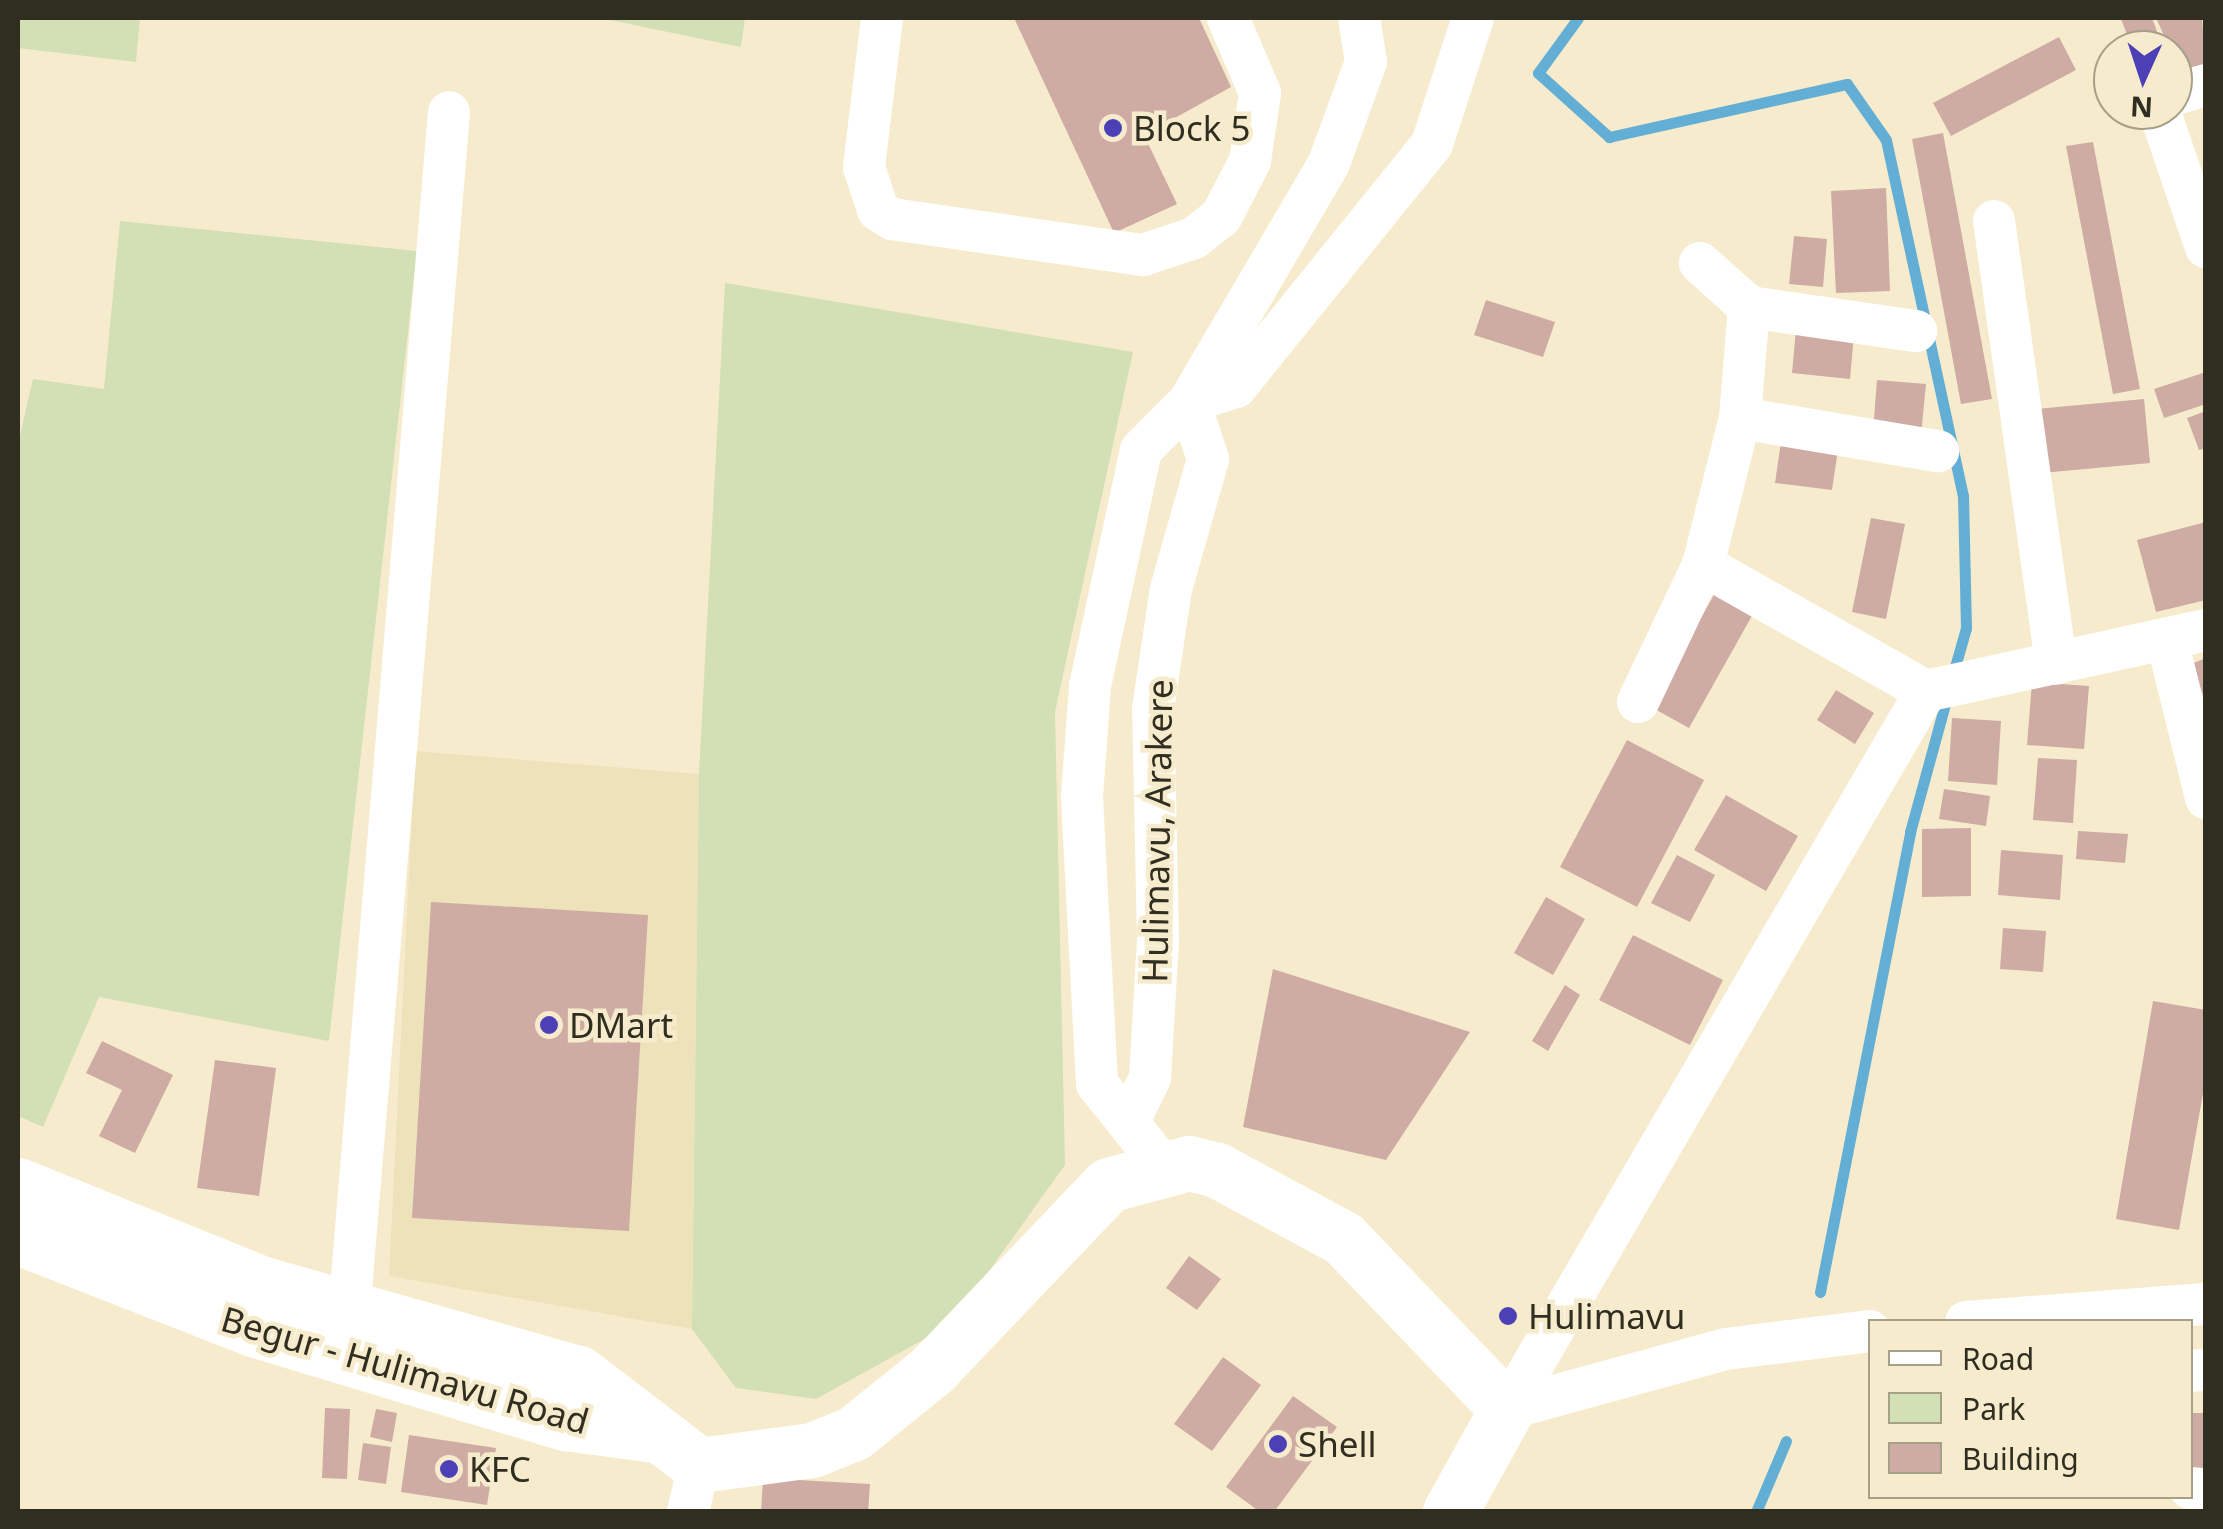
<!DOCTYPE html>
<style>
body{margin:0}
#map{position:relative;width:2223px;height:1529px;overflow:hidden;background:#f6eccd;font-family:"Noto Sans",sans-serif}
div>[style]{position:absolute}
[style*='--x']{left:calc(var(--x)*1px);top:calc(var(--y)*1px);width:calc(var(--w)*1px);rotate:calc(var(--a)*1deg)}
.built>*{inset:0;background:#eee2bb}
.green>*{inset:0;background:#d3dfb4}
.stream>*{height:11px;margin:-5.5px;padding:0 5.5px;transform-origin:5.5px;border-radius:5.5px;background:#63aed4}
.building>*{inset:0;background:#ceaba3}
.minor>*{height:42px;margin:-21px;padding:0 21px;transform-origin:21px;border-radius:21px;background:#fff}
.major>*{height:55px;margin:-27.5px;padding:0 27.5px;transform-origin:27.5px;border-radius:27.5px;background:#fff}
.dots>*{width:28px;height:28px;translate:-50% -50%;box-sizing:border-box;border:5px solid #f6eccd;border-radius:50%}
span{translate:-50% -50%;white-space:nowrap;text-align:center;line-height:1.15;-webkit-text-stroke:9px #f6eccd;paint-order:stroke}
.poi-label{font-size:35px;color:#302d21}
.left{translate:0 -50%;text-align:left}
.street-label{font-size:35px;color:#302d21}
.frame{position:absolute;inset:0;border:20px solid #302d21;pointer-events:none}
.legend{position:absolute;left:1868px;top:1319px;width:325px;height:180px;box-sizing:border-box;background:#f6eccd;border:2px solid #a7a088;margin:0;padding:12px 18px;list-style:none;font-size:30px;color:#302d21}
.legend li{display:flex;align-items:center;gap:20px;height:50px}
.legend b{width:50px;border:2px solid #a7a088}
.north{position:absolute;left:2093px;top:30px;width:100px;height:100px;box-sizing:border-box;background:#f6eccd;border:2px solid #a7a088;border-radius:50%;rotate:183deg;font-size:28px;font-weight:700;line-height:40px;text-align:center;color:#302d21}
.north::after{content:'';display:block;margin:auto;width:35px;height:45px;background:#4d3fb6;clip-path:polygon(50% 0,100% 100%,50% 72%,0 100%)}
</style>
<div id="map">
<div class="built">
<div style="clip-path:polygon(415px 751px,699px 774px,692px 1329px,389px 1276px)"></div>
</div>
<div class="green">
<div style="clip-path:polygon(18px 18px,140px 18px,136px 62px,18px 48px)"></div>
<div style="clip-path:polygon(600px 18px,745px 18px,741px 47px)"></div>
<div style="clip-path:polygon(120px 221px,417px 251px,329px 1041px,99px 997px,43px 1127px,18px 1116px,18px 444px,33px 379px,104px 389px)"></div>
<div style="clip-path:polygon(725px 283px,1133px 352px,1055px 712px,1065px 1165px,950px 1325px,816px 1399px,736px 1388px,692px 1329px,699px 774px)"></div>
</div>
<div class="stream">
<div style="--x:1578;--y:18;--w:68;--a:126"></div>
<div style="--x:1538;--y:73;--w:96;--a:42"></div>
<div style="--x:1609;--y:137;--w:244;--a:-12.6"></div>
<div style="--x:1847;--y:84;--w:68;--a:55.1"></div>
<div style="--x:1886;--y:140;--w:364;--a:77.8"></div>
<div style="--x:1963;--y:496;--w:132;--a:88.7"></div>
<div style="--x:1966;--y:628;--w:48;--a:105.8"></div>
<div style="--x:1820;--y:1292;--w:469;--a:-78.9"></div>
<div style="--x:1910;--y:832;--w:140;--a:-74.7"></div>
<div style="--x:1756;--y:1512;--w:77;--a:-67.1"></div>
</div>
<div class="building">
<div style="clip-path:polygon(1014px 18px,1199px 18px,1231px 87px,1144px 135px,1177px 204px,1114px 233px)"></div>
<div style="clip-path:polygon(2152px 18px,2164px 50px,2133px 50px,2121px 19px)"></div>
<div style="clip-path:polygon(2156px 18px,2202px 18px,2206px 75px,2186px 84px)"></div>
<div style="clip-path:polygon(2059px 37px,2076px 70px,1951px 136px,1933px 103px)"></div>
<div style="clip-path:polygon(1943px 133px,1992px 399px,1961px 404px,1912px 139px)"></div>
<div style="clip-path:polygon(2093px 142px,2140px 389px,2113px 394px,2066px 146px)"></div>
<div style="clip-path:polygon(1886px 188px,1890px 291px,1836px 293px,1831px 191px)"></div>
<div style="clip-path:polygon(1794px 236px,1827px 239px,1823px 287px,1789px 284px)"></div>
<div style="clip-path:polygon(1486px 300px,1555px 322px,1543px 357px,1474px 335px)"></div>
<div style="clip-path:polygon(1796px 329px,1854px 334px,1850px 379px,1792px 373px)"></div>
<div style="clip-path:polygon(2206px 372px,2206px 404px,2164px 418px,2154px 389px)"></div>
<div style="clip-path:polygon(1877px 380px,1926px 384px,1921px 435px,1873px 431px)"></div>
<div style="clip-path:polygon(2144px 399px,2150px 463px,2042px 473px,2036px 409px)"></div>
<div style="clip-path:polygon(2206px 411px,2206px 448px,2199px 450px,2187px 418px)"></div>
<div style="clip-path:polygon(1783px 428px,1840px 436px,1832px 490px,1775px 483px)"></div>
<div style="clip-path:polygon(1871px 518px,1905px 524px,1886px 619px,1852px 612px)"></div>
<div style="clip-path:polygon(2206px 522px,2206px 600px,2156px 612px,2137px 540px)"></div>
<div style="clip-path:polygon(1715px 593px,1753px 614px,1689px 728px,1651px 707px)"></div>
<div style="clip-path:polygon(2206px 658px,2206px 700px,2205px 700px,2191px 664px)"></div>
<div style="clip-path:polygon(2032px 682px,2089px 686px,2084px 749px,2027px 745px)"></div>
<div style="clip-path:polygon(1836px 690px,1874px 713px,1855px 744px,1817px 720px)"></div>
<div style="clip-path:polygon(1952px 718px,2001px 721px,1997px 785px,1948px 781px)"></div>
<div style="clip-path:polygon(1627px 740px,1704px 780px,1637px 907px,1560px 867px)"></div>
<div style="clip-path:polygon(2038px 758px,2077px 760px,2073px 823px,2033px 820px)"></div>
<div style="clip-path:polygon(1944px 789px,1990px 796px,1986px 826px,1939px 819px)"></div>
<div style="clip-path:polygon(1726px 795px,1798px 836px,1766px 891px,1694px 850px)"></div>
<div style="clip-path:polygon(1971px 828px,1971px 896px,1922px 897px,1922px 829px)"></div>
<div style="clip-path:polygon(2078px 831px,2128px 834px,2125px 863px,2076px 859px)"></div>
<div style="clip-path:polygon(2001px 850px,2063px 855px,2060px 900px,1998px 895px)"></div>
<div style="clip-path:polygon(1677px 855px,1715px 875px,1690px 922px,1651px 903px)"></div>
<div style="clip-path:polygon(1546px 897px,1585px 919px,1553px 975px,1514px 953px)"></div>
<div style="clip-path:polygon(431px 902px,648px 915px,629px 1231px,412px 1218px)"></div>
<div style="clip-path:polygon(2003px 928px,2046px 931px,2043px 972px,2000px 969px)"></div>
<div style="clip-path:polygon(1633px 935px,1723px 980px,1690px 1045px,1599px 1000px)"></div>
<div style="clip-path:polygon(1273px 969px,1470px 1032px,1386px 1160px,1243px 1127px)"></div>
<div style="clip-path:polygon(1565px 985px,1580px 995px,1548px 1051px,1532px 1041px)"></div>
<div style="clip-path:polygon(2153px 1001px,2206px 1010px,2206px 1076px,2179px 1230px,2116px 1219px)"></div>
<div style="clip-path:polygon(102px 1041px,173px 1075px,135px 1153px,99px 1136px,122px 1090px,86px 1073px)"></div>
<div style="clip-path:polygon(215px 1060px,276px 1068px,259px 1196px,197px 1188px)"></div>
<div style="clip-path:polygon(1189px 1256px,1221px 1279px,1197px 1310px,1166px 1288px)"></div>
<div style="clip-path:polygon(1223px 1357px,1261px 1385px,1212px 1451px,1174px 1424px)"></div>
<div style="clip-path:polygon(1293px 1396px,1337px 1427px,1274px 1512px,1260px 1512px,1226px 1487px)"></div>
<div style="clip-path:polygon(325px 1408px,350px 1409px,347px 1479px,322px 1478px)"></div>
<div style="clip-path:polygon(376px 1409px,397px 1413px,392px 1442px,370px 1437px)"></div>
<div style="clip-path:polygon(2190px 1413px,2206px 1413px,2206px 1471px,2190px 1471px)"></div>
<div style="clip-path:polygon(409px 1435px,496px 1448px,487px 1505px,401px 1492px)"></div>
<div style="clip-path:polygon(363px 1443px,391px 1447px,386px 1484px,358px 1480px)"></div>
<div style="clip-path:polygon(763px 1478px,870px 1484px,868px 1512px,761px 1512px)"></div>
</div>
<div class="minor">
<div style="--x:882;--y:18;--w:150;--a:96.9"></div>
<div style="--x:864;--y:167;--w:45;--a:72"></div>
<div style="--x:878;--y:210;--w:17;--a:33"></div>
<div style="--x:892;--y:219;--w:254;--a:8.2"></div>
<div style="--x:1143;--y:255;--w:54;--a:-18.4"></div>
<div style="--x:1194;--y:238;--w:34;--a:-38"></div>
<div style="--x:1221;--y:217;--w:63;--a:-62.6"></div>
<div style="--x:1250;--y:161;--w:69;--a:-81.6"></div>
<div style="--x:1260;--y:93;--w:82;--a:-113.1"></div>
<div style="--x:2173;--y:95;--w:34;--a:-17"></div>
<div style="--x:2159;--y:110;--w:145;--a:71.1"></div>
<div style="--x:1994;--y:221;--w:447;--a:82"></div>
<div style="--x:1749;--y:307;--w:169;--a:8.2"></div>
<div style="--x:1189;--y:402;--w:49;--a:-17.7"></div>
<div style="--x:1236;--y:387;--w:312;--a:-51.1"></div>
<div style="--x:1432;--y:144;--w:133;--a:-72"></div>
<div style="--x:1740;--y:418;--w:201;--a:9.5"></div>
<div style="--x:1703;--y:565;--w:256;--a:29.5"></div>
<div style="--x:1926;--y:691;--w:287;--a:-12.3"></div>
<div style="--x:2167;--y:640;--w:163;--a:76.1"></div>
<div style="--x:1638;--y:702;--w:152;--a:-64.6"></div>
<div style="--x:1703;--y:565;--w:152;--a:-75.9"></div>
<div style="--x:1740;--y:418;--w:111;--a:-85.4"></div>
<div style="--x:1749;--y:307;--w:66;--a:-138.1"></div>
<div style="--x:1130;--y:1119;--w:46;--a:-64"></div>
<div style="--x:1150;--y:1078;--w:138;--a:-86.7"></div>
<div style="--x:1158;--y:940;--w:231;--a:-91.2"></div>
<div style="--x:1153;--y:709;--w:121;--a:-81.5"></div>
<div style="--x:1171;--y:589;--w:135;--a:-74.1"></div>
<div style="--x:1208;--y:459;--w:60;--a:-108.4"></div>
<div style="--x:1162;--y:1165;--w:104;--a:-128.7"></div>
<div style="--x:1097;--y:1084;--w:288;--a:-93"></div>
<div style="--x:1082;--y:796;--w:110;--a:-85.8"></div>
<div style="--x:1090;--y:686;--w:241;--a:-77.8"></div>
<div style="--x:1141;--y:450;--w:68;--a:-45"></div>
<div style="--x:1189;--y:402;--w:277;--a:-59.6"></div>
<div style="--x:1329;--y:163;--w:108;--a:-69.9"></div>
<div style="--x:1366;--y:62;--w:45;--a:-99"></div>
<div style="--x:1966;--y:1322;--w:241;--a:-4.3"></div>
<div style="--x:347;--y:1337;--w:1229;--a:-85.24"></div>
<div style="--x:2190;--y:1371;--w:16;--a:-4"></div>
<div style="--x:1507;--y:1409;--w:831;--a:-59.73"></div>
<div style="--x:1507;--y:1409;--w:227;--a:-15.3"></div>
<div style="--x:1726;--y:1349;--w:145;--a:-7.1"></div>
<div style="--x:2190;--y:1488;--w:16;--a:4"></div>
<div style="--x:688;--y:1512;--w:48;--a:-76.8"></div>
</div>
<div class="major">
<div style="--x:18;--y:1185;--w:261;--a:22"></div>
<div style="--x:260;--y:1283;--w:331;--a:15.8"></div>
<div style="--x:579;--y:1373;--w:151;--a:37.5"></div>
<div style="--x:699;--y:1465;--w:114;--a:-7.6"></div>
<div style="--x:812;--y:1450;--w:45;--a:-22"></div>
<div style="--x:854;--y:1433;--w:100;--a:-38.9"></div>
<div style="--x:932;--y:1370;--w:255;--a:-46.4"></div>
<div style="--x:1108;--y:1185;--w:84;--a:-15.2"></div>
<div style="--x:1189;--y:1163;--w:29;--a:14"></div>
<div style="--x:1217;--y:1170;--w:143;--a:28.4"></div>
<div style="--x:1343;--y:1238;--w:237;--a:46.2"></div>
<div style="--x:1507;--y:1409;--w:118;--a:119"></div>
<div style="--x:18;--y:1237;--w:252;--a:21.4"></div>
<div style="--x:253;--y:1329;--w:326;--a:16.8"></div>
<div style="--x:565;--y:1423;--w:91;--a:7.6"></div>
</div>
<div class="dots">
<div style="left:1113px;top:128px;background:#4d3fb6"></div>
<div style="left:549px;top:1025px;background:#4d3fb6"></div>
<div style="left:1508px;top:1316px;background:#4d3fb6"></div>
<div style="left:1278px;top:1444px;background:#4d3fb6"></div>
<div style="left:449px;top:1469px;background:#4d3fb6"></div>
</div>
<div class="poi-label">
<span class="left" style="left:1133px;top:128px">Block 5</span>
<span class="left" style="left:569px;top:1025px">DMart</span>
<span class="left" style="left:1528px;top:1316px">Hulimavu</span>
<span class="left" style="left:1298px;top:1444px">Shell</span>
<span class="left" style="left:469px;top:1469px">KFC</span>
</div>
<div class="street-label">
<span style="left:1157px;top:831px;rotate:-89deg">Hulimavu, Arakere</span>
<span style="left:405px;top:1370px;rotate:16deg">Begur - Hulimavu Road</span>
</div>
<div class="frame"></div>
<ul class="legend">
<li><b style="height:12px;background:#fff"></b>Road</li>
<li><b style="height:28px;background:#d3dfb4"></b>Park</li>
<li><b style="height:28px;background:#ceaba3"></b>Building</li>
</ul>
<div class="north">N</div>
</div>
